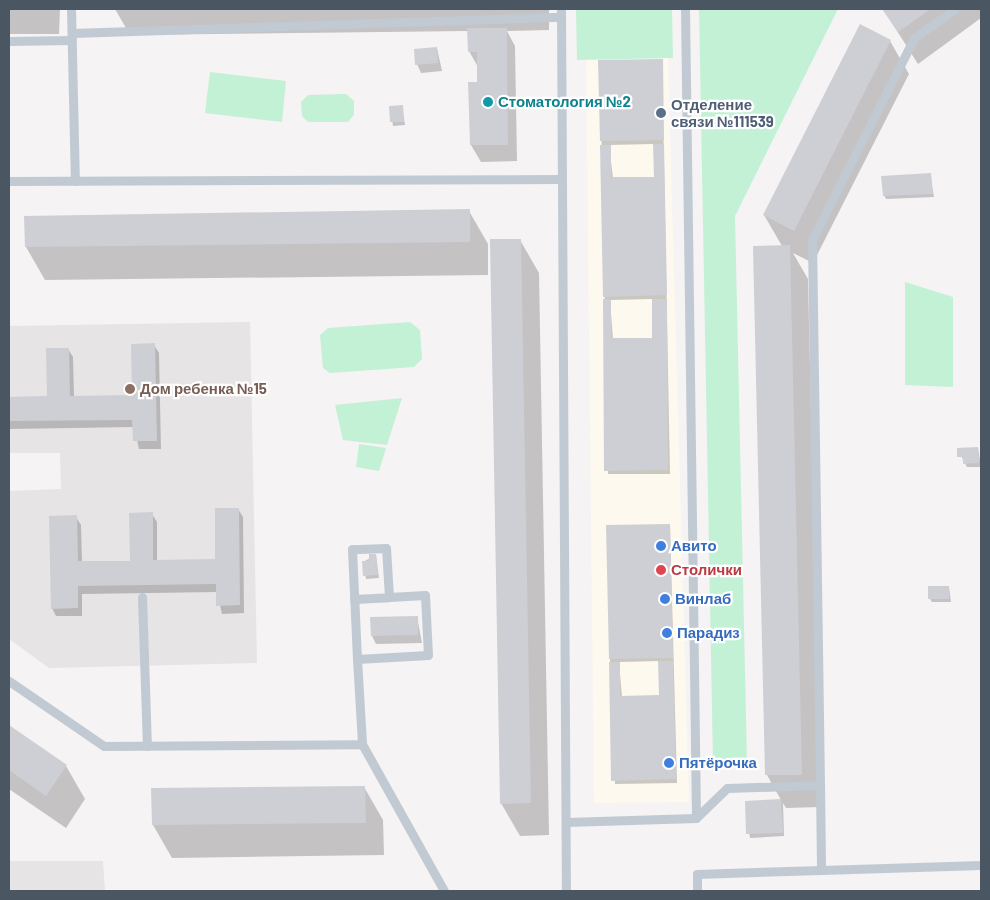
<!DOCTYPE html>
<meta charset="utf-8">
<style>
body{margin:0}
#map{position:relative;width:990px;height:900px;overflow:hidden;background:#f5f3f3;font-family:Barlow,sans-serif}
div>[style]{position:absolute}
[style*='--x']{left:calc(var(--x)*1px);top:calc(var(--y)*1px);width:calc(var(--w)*1px);rotate:calc(var(--a)*1deg)}
.commercial>*{inset:0;background:#fdf9ef}
.education>*{inset:0;background:#e6e4e5}
.green>*{inset:0;background:#c3f1d5}
.shadow>*{inset:0;background:#0003}
.building>*{inset:0;background:#cdcfd5}
.service>*{height:9px;margin:-4.5px;padding:0 4.5px;transform-origin:4.5px;border-radius:4.5px;background:#c1cad2}
.dots>*{width:14px;height:14px;translate:-50% -50%;box-sizing:border-box;border:2px solid #fff;border-radius:50%}
span{translate:-50% -50%;white-space:nowrap;text-align:center;line-height:1.15;-webkit-text-stroke:4.5px #fff;paint-order:stroke}
.culture-label{font-size:15px;color:#0d838f;font-weight:700}
.left{translate:0 -50%;text-align:left}
.service-label{font-size:15px;color:#4e5e75;font-weight:700}
.education-label{font-size:15px;color:#785e54;font-weight:700}
.shop-label{font-size:15px;color:#366cbe;font-weight:700}
.health-label{font-size:15px;color:#be3a42;font-weight:700}
.frame{position:absolute;inset:0;border:10px solid #4a5661;pointer-events:none}
</style>
<div id="map">
<div class="commercial">
<div style="clip-path:polygon(668px 58px,689px 802px,594px 803px,586px 60px)"></div>
</div>
<div class="education">
<div style="clip-path:polygon(250px 322px,257px 663px,49px 668px,9px 639px,9px 491px,61px 489px,60px 453px,9px 453px,9px 326px)"></div>
<div style="clip-path:polygon(103px 861px,105px 891px,9px 891px,9px 861px)"></div>
</div>
<div class="green">
<div style="clip-path:polygon(576px 9px,672px 9px,673px 58px,577px 60px)"></div>
<div style="clip-path:polygon(699px 9px,838px 9px,735px 216px,747px 762px,713px 764px)"></div>
<div style="clip-path:polygon(210px 72px,286px 81px,282px 122px,205px 113px)"></div>
<div style="clip-path:polygon(346px 94px,354px 101px,354px 115px,348px 122px,308px 122px,302px 116px,301px 102px,308px 95px)"></div>
<div style="clip-path:polygon(905px 282px,953px 297px,953px 387px,905px 385px)"></div>
<div style="clip-path:polygon(410px 322px,420px 330px,422px 359px,414px 367px,330px 373px,323px 368px,320px 335px,328px 328px)"></div>
<div style="clip-path:polygon(402px 398px,387px 445px,343px 440px,335px 405px)"></div>
<div style="clip-path:polygon(359px 444px,386px 448px,379px 471px,356px 467px)"></div>
</div>
<div class="shadow">
<div style="clip-path:polygon(9px 9px,60px 9px,59px 34px,9px 34px)"></div>
<div style="clip-path:polygon(115px 9px,549px 9px,549px 30px,507px 31px,515px 46px,517px 161px,481px 162px,471px 145px,470px 83px,478px 83px,478px 67px,469px 51px,469px 31px,130px 35px)"></div>
<div style="clip-path:polygon(883px 9px,981px 9px,981px 18px,918px 64px)"></div>
<div style="clip-path:polygon(890px 41px,909px 74px,813px 263px,793px 253px,808px 279px,820px 807px,786px 808px,783px 803px,784px 836px,750px 838px,746px 802px,781px 800px,767px 775px,782px 246px,764px 215px)"></div>
<div style="clip-path:polygon(437px 48px,442px 71px,421px 73px,417px 64px)"></div>
<div style="clip-path:polygon(evenodd,662px 60px,670px 474px,608px 474px,600px 61px,662px 60px,654px 144px,655px 178px,613px 178px,609px 145px,654px 144px,662px 60px,653px 299px,654px 339px,613px 339px,610px 300px,653px 299px)"></div>
<div style="clip-path:polygon(402px 106px,405px 125px,393px 126px,390px 107px)"></div>
<div style="clip-path:polygon(930px 174px,934px 197px,886px 199px,884px 195px)"></div>
<div style="clip-path:polygon(469px 211px,488px 244px,488px 275px,45px 280px,26px 247px)"></div>
<div style="clip-path:polygon(520px 240px,539px 273px,549px 835px,520px 836px,501px 803px)"></div>
<div style="clip-path:polygon(154px 345px,159px 353px,161px 449px,139px 449px,134px 427px,9px 429px,9px 398px,48px 397px,68px 349px,73px 357px,74px 397px,133px 396px)"></div>
<div style="clip-path:polygon(978px 448px,981px 467px,967px 467px,958px 450px)"></div>
<div style="clip-path:polygon(238px 509px,243px 517px,244px 613px,222px 614px,217px 592px,82px 594px,82px 616px,56px 616px,52px 608px,76px 517px,81px 525px,82px 562px,131px 562px,152px 514px,157px 522px,157px 561px,217px 560px)"></div>
<div style="clip-path:polygon(evenodd,670px 525px,677px 783px,615px 784px,610px 659px,670px 525px,660px 661px,661px 696px,622px 697px,619px 662px,660px 661px)"></div>
<div style="clip-path:polygon(376px 555px,379px 578px,366px 579px,363px 562px)"></div>
<div style="clip-path:polygon(949px 587px,951px 602px,932px 602px,930px 599px)"></div>
<div style="clip-path:polygon(417px 617px,422px 643px,376px 644px,372px 636px)"></div>
<div style="clip-path:polygon(9px 727px,66px 766px,85px 799px,66px 828px,9px 789px)"></div>
<div style="clip-path:polygon(364px 787px,383px 820px,384px 855px,172px 858px,153px 825px)"></div>
</div>
<div class="building">
<div style="clip-path:polygon(882px 9px,931px 9px,898px 32px)"></div>
<div style="clip-path:polygon(860px 24px,891px 40px,794px 231px,763px 215px)"></div>
<div style="clip-path:polygon(467px 28px,507px 28px,508px 145px,470px 145px,468px 82px,477px 82px,477px 52px,468px 52px)"></div>
<div style="clip-path:polygon(437px 47px,438px 63px,415px 65px,414px 49px)"></div>
<div style="clip-path:polygon(663px 59px,664px 140px,600px 141px,598px 60px)"></div>
<div style="clip-path:polygon(403px 105px,404px 122px,390px 122px,389px 106px)"></div>
<div style="clip-path:polygon(653px 144px,664px 144px,667px 295px,603px 297px,600px 145px,611px 145px,611px 177px,654px 177px)"></div>
<div style="clip-path:polygon(931px 173px,933px 194px,883px 196px,881px 176px)"></div>
<div style="clip-path:polygon(470px 209px,470px 242px,25px 247px,24px 216px)"></div>
<div style="clip-path:polygon(490px 239px,521px 239px,531px 803px,500px 804px)"></div>
<div style="clip-path:polygon(790px 245px,802px 775px,765px 775px,753px 246px)"></div>
<div style="clip-path:polygon(603px 299px,611px 299px,611px 338px,652px 338px,652px 299px,667px 299px,668px 470px,604px 471px)"></div>
<div style="clip-path:polygon(155px 343px,157px 441px,133px 441px,132px 420px,9px 421px,9px 397px,47px 396px,46px 348px,69px 348px,70px 396px,132px 395px,131px 344px)"></div>
<div style="clip-path:polygon(978px 447px,979px 463px,963px 464px,963px 457px,957px 457px,957px 448px)"></div>
<div style="clip-path:polygon(215px 508px,239px 508px,240px 605px,216px 606px,216px 584px,78px 586px,78px 608px,51px 609px,49px 516px,77px 515px,78px 561px,130px 561px,129px 513px,153px 512px,153px 560px,215px 559px)"></div>
<div style="clip-path:polygon(670px 524px,673px 658px,609px 659px,606px 525px)"></div>
<div style="clip-path:polygon(369px 554px,376px 554px,378px 575px,363px 576px,362px 561px,369px 561px)"></div>
<div style="clip-path:polygon(928px 586px,949px 586px,949px 599px,928px 599px)"></div>
<div style="clip-path:polygon(418px 616px,418px 635px,371px 636px,370px 617px)"></div>
<div style="clip-path:polygon(658px 661px,673px 661px,676px 779px,611px 781px,609px 662px,620px 662px,620px 696px,659px 695px)"></div>
<div style="clip-path:polygon(9px 725px,67px 765px,46px 796px,9px 770px)"></div>
<div style="clip-path:polygon(365px 786px,366px 823px,152px 825px,151px 788px)"></div>
<div style="clip-path:polygon(781px 799px,783px 833px,746px 834px,745px 801px)"></div>
</div>
<div class="service">
<div style="--x:71;--y:9;--w:172;--a:88.7"></div>
<div style="--x:561;--y:9;--w:882;--a:89.68"></div>
<div style="--x:685;--y:9;--w:809;--a:89.22"></div>
<div style="--x:72;--y:33;--w:489;--a:-1.9"></div>
<div style="--x:9;--y:41;--w:63;--a:-0.9"></div>
<div style="--x:9;--y:181;--w:553;--a:-0.21"></div>
<div style="--x:142;--y:597;--w:149;--a:88.1"></div>
<div style="--x:354;--y:599;--w:35;--a:-3"></div>
<div style="--x:357;--y:659;--w:71;--a:-3.2"></div>
<div style="--x:428;--y:655;--w:60;--a:-92.9"></div>
<div style="--x:425;--y:595;--w:36;--a:177"></div>
<div style="--x:389;--y:597;--w:49;--a:-93.5"></div>
<div style="--x:386;--y:548;--w:34;--a:178"></div>
<div style="--x:352;--y:549;--w:110;--a:87.4"></div>
<div style="--x:357;--y:659;--w:85;--a:86.6"></div>
<div style="--x:9;--y:681;--w:115;--a:34.4"></div>
<div style="--x:104;--y:746;--w:258;--a:-0.4"></div>
<div style="--x:362;--y:744;--w:168;--a:60.8"></div>
<div style="--x:820;--y:785;--w:545;--a:-90.84"></div>
<div style="--x:812;--y:240;--w:226;--a:-63.2"></div>
<div style="--x:914;--y:38;--w:50;--a:-35.3"></div>
<div style="--x:566;--y:822;--w:130;--a:-1.8"></div>
<div style="--x:696;--y:818;--w:43;--a:-44.1"></div>
<div style="--x:727;--y:788;--w:93;--a:-1.8"></div>
<div style="--x:820;--y:785;--w:85;--a:89.3"></div>
<div style="--x:821;--y:870;--w:124;--a:178.2"></div>
<div style="--x:697;--y:874;--w:17;--a:90"></div>
<div style="--x:821;--y:870;--w:160;--a:-1.8"></div>
</div>
<div class="dots">
<div style="left:488px;top:102px;background:#0f9aa8"></div>
<div style="left:661px;top:113px;background:#5c6f8a"></div>
<div style="left:130px;top:389px;background:#8d6e63"></div>
<div style="left:661px;top:546px;background:#3f7fe0"></div>
<div style="left:661px;top:570px;background:#e0444e"></div>
<div style="left:665px;top:599px;background:#3f7fe0"></div>
<div style="left:667px;top:633px;background:#3f7fe0"></div>
<div style="left:669px;top:763px;background:#3f7fe0"></div>
</div>
<div class="culture-label">
<span class="left" style="left:498px;top:102px">Стоматология №2</span>
</div>
<div class="service-label">
<span class="left" style="left:671px;top:113px">Отделение<br>связи №111539</span>
</div>
<div class="education-label">
<span class="left" style="left:140px;top:389px">Дом ребенка №15</span>
</div>
<div class="shop-label">
<span class="left" style="left:671px;top:546px">Авито</span>
<span class="left" style="left:675px;top:599px">Винлаб</span>
<span class="left" style="left:677px;top:633px">Парадиз</span>
<span class="left" style="left:679px;top:763px">Пятёрочка</span>
</div>
<div class="health-label">
<span class="left" style="left:671px;top:570px">Столички</span>
</div>
<div class="frame"></div>
</div>
